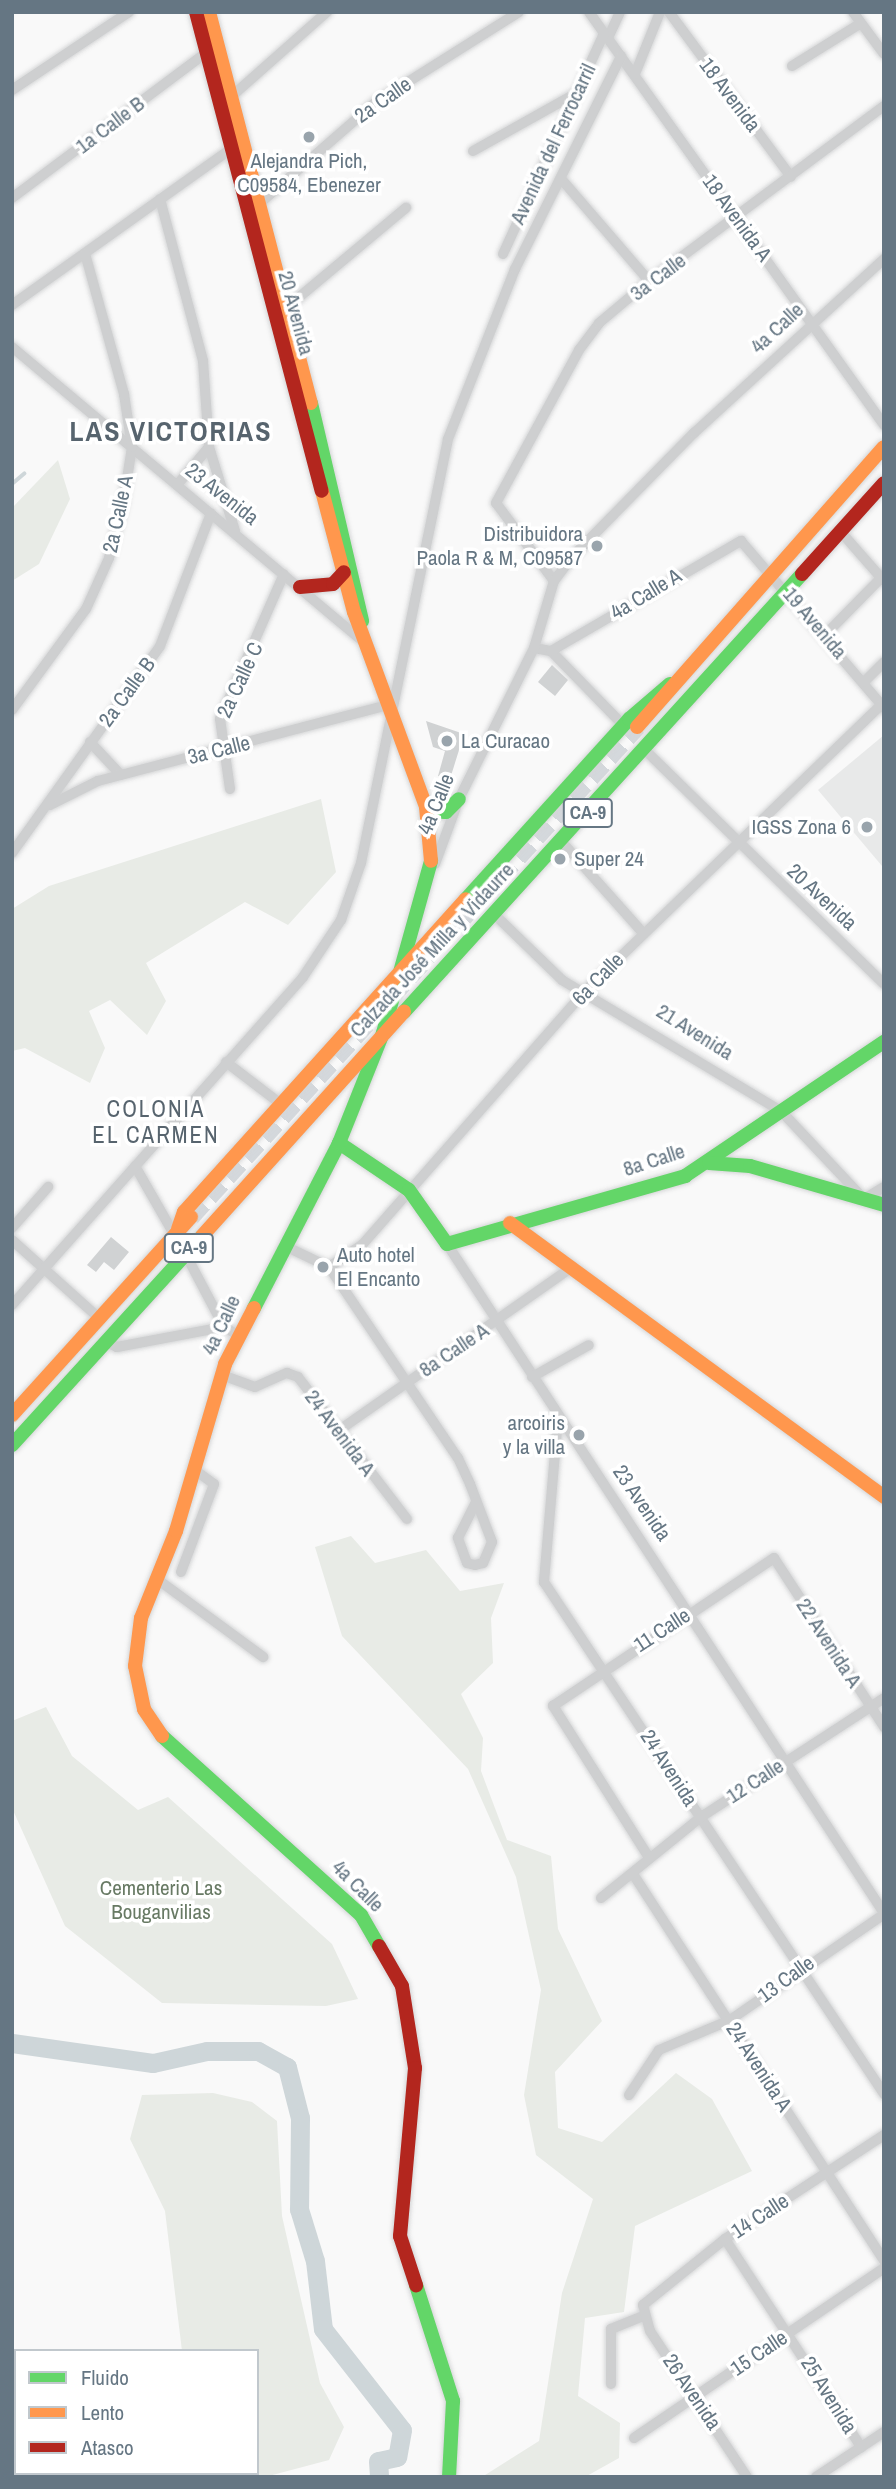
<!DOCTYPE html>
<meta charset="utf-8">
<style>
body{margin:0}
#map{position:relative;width:896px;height:2489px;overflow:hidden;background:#f9f9f9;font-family:"Archivo Narrow",sans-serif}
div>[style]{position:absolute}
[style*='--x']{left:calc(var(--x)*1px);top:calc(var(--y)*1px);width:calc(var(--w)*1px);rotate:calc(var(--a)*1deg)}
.built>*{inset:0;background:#e8e9e9}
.green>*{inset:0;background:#e8ebe6}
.stream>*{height:3.5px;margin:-1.75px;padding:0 1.75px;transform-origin:1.75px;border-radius:1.75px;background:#ced6d9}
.river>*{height:19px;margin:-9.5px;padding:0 9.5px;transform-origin:9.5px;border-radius:9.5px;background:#ced6d9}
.building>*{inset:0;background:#d0d2d3}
.highway-tunnel>*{height:18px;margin-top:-9px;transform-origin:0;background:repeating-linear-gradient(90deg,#d4d8dc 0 18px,transparent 0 27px)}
.roads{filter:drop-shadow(0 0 2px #d5d6d7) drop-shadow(0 0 2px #d5d6d7)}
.street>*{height:10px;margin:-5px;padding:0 5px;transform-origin:5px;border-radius:5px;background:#cecfd0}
.fast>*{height:14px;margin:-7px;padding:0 7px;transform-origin:7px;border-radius:7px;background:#63d668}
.slow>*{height:14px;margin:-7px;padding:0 7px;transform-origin:7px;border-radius:7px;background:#ff974d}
.jam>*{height:14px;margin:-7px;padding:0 7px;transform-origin:7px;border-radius:7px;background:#b3261e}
.dots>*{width:19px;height:19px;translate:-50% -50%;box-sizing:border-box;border:4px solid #fff;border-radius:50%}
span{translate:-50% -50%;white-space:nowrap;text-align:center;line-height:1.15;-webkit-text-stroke:7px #fff;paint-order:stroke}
.shield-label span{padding:2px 5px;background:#fff;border:2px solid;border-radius:5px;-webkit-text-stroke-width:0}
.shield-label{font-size:19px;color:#657683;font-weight:700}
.street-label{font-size:21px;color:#657683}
.poi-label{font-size:21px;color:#657683}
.right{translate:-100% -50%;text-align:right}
.left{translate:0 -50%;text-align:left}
.park-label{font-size:21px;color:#687a64}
.neighbourhood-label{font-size:23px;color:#57646e;letter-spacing:2px}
.district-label{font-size:28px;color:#57646e;font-weight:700;letter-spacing:2px}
.frame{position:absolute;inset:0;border:14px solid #657683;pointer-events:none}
.legend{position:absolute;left:14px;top:2349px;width:245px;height:126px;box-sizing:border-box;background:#fff;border:2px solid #c1c8cd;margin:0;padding:9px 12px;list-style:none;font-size:21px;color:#657683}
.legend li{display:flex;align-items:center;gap:14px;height:35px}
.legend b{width:35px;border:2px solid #c1c8cd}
</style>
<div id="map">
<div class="built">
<div style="clip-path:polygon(884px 735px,884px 865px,882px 866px,818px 790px)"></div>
</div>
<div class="green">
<div style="clip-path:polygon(58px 460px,70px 499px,39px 564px,12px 581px,12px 508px)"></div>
<div style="clip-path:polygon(321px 799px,336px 872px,288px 925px,245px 902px,146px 963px,166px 1001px,147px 1035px,110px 1000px,89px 1011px,105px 1048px,90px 1083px,25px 1048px,12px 1051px,12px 909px,49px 886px)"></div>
<div style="clip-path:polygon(351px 1536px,375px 1563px,426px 1550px,460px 1591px,504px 1583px,491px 1618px,493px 1663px,461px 1694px,483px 1738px,481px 1771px,507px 1840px,551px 1856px,558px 1929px,602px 2021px,555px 2072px,558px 2128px,602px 2142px,676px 2073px,712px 2099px,752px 2171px,635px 2226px,624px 2312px,585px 2318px,578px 2396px,620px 2423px,619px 2458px,585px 2477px,482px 2477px,539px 2441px,562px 2293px,593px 2199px,536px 2155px,524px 2095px,541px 1990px,516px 1877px,468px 1769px,342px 1636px,315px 1547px)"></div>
<div style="clip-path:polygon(46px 1707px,72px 1756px,138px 1810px,168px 1797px,332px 1944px,358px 1999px,326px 2006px,162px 2003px,65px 1926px,12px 1808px,12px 1721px)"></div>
<div style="clip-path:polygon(213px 2093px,252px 2102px,277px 2121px,282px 2216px,320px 2383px,344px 2427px,329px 2460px,265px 2477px,219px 2473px,257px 2473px,257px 2351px,182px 2351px,165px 2211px,130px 2139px,142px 2095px)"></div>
<div style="clip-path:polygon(12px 2429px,16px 2473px,109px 2477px,12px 2477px)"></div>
</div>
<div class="stream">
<div style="--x:12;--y:484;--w:16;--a:-40"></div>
</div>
<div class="river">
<div style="--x:12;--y:2043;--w:142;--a:8.1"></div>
<div style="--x:153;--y:2063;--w:55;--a:-12.5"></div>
<div style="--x:207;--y:2051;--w:51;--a:0"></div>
<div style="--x:258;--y:2051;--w:33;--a:29"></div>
<div style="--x:287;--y:2067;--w:53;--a:75.7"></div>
<div style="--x:300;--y:2118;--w:91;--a:90.6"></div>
<div style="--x:299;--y:2209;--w:54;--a:72.9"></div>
<div style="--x:315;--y:2261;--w:68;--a:83.3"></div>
<div style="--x:323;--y:2329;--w:128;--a:52"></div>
<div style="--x:402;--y:2430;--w:27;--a:100"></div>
<div style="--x:397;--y:2457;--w:19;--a:168"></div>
<div style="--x:378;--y:2461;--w:16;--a:86"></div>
</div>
<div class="building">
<div style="clip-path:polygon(552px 665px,568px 680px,555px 696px,538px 682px)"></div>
<div style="clip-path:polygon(426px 721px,464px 734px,450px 779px,438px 776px,445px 751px,433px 747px)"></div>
<div style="clip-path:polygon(111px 1237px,129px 1252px,114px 1270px,104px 1262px,96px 1272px,87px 1265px)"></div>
</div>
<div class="highway-tunnel">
<div style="--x:191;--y:1217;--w:663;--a:-47.69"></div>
</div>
<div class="roads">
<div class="street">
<div style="--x:589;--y:12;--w:508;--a:54.46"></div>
<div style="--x:669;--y:12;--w:205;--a:53.5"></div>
<div style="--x:853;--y:12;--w:52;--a:53.6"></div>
<div style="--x:608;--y:38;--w:29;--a:-65"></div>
<div style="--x:792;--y:66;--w:81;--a:-31.9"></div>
<div style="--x:635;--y:74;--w:67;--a:-68"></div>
<div style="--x:12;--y:90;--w:141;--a:-33.7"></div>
<div style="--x:232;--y:96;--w:127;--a:-41.5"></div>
<div style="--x:473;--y:151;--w:115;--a:-29.2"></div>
<div style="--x:563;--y:181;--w:132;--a:49.3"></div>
<div style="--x:12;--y:198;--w:244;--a:-36.8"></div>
<div style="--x:160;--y:199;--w:168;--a:75.1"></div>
<div style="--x:203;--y:361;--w:86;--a:86"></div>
<div style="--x:209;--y:447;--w:88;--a:72.8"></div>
<div style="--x:259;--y:204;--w:155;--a:-41.1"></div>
<div style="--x:376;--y:102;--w:169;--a:-32.2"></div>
<div style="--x:503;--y:254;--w:243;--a:-65.4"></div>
<div style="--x:12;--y:305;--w:270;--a:-35.5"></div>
<div style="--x:285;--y:309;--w:158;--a:-39.9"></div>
<div style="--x:12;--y:347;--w:459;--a:40"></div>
<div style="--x:177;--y:485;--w:50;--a:-49.9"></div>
<div style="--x:841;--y:532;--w:64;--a:48.8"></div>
<div style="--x:554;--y:581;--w:97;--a:-126.6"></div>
<div style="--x:496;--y:503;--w:174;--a:-61.5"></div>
<div style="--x:579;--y:350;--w:34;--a:-53"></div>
<div style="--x:599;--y:323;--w:65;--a:-40"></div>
<div style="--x:649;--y:281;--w:293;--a:-36.7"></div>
<div style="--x:826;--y:634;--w:83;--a:-45.5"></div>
<div style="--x:534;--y:648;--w:17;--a:10"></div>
<div style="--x:551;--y:651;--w:103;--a:45.8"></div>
<div style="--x:551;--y:651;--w:220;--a:-30.1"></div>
<div style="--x:741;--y:541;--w:220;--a:49.4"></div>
<div style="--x:864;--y:682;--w:28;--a:-45"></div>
<div style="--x:12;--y:710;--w:125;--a:-53.8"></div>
<div style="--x:86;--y:609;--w:56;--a:-65.7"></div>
<div style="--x:109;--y:558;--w:56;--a:-75.5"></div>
<div style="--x:123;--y:504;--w:58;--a:-81"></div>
<div style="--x:132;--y:447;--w:54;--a:-98.6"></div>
<div style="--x:124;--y:394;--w:146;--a:-105.5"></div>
<div style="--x:90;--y:742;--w:45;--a:46.8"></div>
<div style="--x:645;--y:750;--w:334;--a:44.4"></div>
<div style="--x:230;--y:789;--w:71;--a:-98.1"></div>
<div style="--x:220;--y:719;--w:158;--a:-66.2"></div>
<div style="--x:50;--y:805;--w:54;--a:-26.6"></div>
<div style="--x:98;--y:781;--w:303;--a:-14.7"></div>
<div style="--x:562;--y:842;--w:122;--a:48.3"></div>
<div style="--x:12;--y:853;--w:254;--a:-54.4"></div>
<div style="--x:160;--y:646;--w:142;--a:-69"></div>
<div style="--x:435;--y:864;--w:69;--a:-69.7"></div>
<div style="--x:459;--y:799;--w:169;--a:-63.6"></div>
<div style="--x:534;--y:648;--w:70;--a:-73.4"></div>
<div style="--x:554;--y:581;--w:31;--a:-53"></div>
<div style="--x:573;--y:556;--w:173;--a:-45.5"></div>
<div style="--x:694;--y:433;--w:258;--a:-42.5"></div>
<div style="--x:494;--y:914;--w:95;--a:44.1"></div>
<div style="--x:562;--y:980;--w:255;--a:30.9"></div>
<div style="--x:781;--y:1111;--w:121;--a:46.7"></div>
<div style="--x:864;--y:1199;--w:23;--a:-31"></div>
<div style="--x:226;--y:1062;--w:69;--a:37.4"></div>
<div style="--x:135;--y:1166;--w:78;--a:60.2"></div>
<div style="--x:12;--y:1228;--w:55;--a:-48.7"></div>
<div style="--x:12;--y:1240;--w:117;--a:41.9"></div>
<div style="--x:447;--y:1244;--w:799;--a:56.85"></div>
<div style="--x:287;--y:1247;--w:47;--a:25.5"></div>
<div style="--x:329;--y:1267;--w:230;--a:56"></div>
<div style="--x:458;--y:1458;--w:29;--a:65"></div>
<div style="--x:470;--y:1484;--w:62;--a:69.2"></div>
<div style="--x:492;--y:1542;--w:23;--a:113"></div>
<div style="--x:483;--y:1563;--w:8;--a:166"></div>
<div style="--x:475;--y:1565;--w:8;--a:-166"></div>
<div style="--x:467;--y:1563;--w:27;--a:-110"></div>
<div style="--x:458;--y:1538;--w:40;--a:-63.4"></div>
<div style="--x:185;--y:1253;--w:84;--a:62.2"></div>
<div style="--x:329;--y:1267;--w:40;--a:-34"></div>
<div style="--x:362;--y:1245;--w:339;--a:-48.7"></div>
<div style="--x:586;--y:990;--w:410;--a:-44"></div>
<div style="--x:12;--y:1305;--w:438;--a:-48.4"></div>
<div style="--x:303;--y:977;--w:69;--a:-56.3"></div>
<div style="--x:341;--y:920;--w:60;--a:-70.7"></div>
<div style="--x:361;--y:863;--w:433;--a:-78.4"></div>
<div style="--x:448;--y:439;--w:183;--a:-68.5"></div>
<div style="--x:515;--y:269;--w:238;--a:-63.5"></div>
<div style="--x:107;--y:1342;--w:11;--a:27"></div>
<div style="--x:117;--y:1347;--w:109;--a:-10.6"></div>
<div style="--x:224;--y:1327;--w:16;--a:30"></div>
<div style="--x:222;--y:1375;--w:35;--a:20"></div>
<div style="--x:255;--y:1387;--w:35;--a:-24"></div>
<div style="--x:287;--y:1373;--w:12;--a:20"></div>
<div style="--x:298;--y:1377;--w:179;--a:52.5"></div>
<div style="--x:532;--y:1377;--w:65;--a:-29.3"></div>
<div style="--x:558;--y:1418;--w:165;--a:94.9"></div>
<div style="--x:544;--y:1582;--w:615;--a:56.41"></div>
<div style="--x:338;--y:1431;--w:282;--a:-35"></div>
<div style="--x:181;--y:1572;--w:94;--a:-69.4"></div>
<div style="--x:214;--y:1484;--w:22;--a:-144"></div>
<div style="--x:157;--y:1579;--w:132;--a:36.3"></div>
<div style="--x:648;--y:1856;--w:178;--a:-122.3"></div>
<div style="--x:553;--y:1706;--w:266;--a:-33.8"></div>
<div style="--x:774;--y:1558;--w:202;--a:56.9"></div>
<div style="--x:633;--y:1874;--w:460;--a:57"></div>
<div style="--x:601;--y:1898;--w:129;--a:-39"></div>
<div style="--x:701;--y:1817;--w:218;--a:-33"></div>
<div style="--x:629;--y:2095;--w:54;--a:-56.3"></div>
<div style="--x:659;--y:2050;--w:77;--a:-22.9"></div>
<div style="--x:730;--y:2020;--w:187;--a:-34.5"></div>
<div style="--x:725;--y:2239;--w:249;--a:56.8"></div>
<div style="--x:611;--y:2384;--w:55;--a:-90"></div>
<div style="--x:611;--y:2329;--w:35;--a:-22"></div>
<div style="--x:634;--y:2438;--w:302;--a:-34.2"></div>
<div style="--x:747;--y:2477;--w:175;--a:-123.6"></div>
<div style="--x:650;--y:2331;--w:27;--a:-105"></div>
<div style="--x:643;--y:2305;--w:105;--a:-38.8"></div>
<div style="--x:725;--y:2239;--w:190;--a:-33.2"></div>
<div style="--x:816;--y:2477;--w:82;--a:-33.5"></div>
</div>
<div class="fast">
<div style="--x:311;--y:403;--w:224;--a:76.8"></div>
<div style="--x:427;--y:811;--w:19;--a:3"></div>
<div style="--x:446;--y:812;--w:18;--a:-45"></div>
<div style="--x:466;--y:899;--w:243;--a:-47.8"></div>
<div style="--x:629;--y:719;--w:54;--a:-40.5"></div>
<div style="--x:404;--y:1012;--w:592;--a:-47.74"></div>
<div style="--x:339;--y:1143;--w:84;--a:33.9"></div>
<div style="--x:409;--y:1190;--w:66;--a:54.9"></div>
<div style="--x:447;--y:1244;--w:248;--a:-15.9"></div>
<div style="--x:685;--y:1176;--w:240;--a:-34"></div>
<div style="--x:709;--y:1163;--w:41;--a:4.2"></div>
<div style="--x:750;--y:1166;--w:140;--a:16.2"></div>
<div style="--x:254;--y:1308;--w:186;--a:-62.7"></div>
<div style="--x:339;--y:1143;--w:118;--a:-68.2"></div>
<div style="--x:383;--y:1033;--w:179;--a:-74.4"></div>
<div style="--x:12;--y:1445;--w:282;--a:-47.7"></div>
<div style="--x:162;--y:1736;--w:268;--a:42"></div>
<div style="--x:361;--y:1915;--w:36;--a:60"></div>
<div style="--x:416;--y:2285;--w:122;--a:72.3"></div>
<div style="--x:453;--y:2401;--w:76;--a:93"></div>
</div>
<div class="slow">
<div style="--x:209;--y:12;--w:404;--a:75.4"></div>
<div style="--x:322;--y:491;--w:125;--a:75.2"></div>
<div style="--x:354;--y:612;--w:208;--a:69.7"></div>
<div style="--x:426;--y:807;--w:54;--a:84.7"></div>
<div style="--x:637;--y:727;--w:373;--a:-48.6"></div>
<div style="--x:510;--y:1223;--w:464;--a:36.2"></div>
<div style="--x:178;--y:1229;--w:18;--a:-71"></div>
<div style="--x:184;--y:1212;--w:421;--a:-48"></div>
<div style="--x:202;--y:1236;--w:302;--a:-48"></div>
<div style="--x:12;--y:1415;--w:267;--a:-47.9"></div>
<div style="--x:162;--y:1736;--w:32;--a:-124"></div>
<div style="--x:144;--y:1709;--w:44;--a:-101.8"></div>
<div style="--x:135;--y:1666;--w:48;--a:-82.9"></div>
<div style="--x:141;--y:1618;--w:94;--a:-68.1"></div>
<div style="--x:176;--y:1531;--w:174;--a:-73.6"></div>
<div style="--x:225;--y:1364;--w:63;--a:-62.6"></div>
<div style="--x:12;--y:2406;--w:4;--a:14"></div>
<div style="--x:164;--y:2473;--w:6;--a:39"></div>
</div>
<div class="jam">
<div style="--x:196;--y:12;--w:495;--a:75.3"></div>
<div style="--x:802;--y:574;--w:122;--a:-48"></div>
<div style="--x:300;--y:587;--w:33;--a:-5"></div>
<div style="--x:333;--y:584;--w:16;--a:-47"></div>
<div style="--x:379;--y:1946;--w:46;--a:60.1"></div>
<div style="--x:402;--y:1986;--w:83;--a:81"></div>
<div style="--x:415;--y:2068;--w:169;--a:95.1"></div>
<div style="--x:400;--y:2236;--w:52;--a:71.9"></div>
</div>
</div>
<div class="dots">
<div style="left:309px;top:137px;background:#99a4ac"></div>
<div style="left:597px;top:546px;background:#99a4ac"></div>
<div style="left:447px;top:741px;background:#99a4ac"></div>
<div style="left:867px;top:827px;background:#99a4ac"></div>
<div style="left:560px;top:859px;background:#99a4ac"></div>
<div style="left:323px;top:1267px;background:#99a4ac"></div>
<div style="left:579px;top:1435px;background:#99a4ac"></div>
</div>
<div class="shield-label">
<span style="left:588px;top:813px">CA-9</span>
<span style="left:189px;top:1248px">CA-9</span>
</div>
<div class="street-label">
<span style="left:730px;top:95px;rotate:53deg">18 Avenida</span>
<span style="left:383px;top:100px;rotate:-35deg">2a Calle</span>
<span style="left:110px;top:125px;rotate:-37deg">1a Calle B</span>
<span style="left:553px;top:144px;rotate:-65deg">Avenida del Ferrocarril</span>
<span style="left:737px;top:218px;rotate:54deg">18 Avenida A</span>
<span style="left:658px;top:277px;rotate:-37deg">3a Calle</span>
<span style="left:296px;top:313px;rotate:75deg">20 Avenida</span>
<span style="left:777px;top:328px;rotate:-43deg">4a Calle</span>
<span style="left:222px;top:494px;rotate:38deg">23 Avenida</span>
<span style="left:118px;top:514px;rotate:-78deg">2a Calle A</span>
<span style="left:646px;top:594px;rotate:-31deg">4a Calle A</span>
<span style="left:815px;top:623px;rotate:50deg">19 Avenida</span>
<span style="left:240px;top:680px;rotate:-65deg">2a Calle C</span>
<span style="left:127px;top:692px;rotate:-54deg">2a Calle B</span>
<span style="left:219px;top:750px;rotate:-14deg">3a Calle</span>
<span style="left:436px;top:804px;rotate:-68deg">4a Calle</span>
<span style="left:822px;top:897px;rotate:43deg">20 Avenida</span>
<span style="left:432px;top:950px;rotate:-47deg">Calzada José Milla y Vidaurre</span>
<span style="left:598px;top:979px;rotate:-46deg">6a Calle</span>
<span style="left:695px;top:1032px;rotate:32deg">21 Avenida</span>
<span style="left:654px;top:1160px;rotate:-18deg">8a Calle</span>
<span style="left:221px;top:1325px;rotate:-65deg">4a Calle</span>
<span style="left:454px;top:1350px;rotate:-34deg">8a Calle A</span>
<span style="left:340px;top:1433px;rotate:53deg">24 Avenida A</span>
<span style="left:642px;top:1503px;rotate:56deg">23 Avenida</span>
<span style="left:662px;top:1630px;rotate:-33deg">11 Calle</span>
<span style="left:829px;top:1643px;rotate:57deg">22 Avenida A</span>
<span style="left:669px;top:1768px;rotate:57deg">24 Avenida</span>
<span style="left:755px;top:1781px;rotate:-33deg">12 Calle</span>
<span style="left:358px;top:1886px;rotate:45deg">4a Calle</span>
<span style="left:786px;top:1979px;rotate:-36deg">13 Calle</span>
<span style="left:759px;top:2067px;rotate:57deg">24 Avenida A</span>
<span style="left:760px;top:2216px;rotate:-33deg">14 Calle</span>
<span style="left:759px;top:2353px;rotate:-34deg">15 Calle</span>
<span style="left:692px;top:2392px;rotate:56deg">26 Avenida</span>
<span style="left:829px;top:2395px;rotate:58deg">25 Avenida</span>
</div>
<div class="poi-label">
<span style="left:309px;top:173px">Alejandra Pich,<br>C09584, Ebenezer</span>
<span class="right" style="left:583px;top:546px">Distribuidora<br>Paola R &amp; M, C09587</span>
<span class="left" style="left:461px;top:741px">La Curacao</span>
<span class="right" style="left:851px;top:827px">IGSS Zona 6</span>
<span class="left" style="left:574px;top:859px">Super 24</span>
<span class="left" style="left:337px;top:1267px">Auto hotel<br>El Encanto</span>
<span class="right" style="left:565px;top:1435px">arcoiris<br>y la villa</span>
</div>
<div class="park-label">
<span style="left:161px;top:1900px">Cementerio Las<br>Bouganvilias</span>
</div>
<div class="neighbourhood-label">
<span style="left:156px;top:1122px">COLONIA<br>EL CARMEN</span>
</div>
<div class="district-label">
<span style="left:171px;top:431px">LAS VICTORIAS</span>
</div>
<div class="frame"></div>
<ul class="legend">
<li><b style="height:9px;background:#63d668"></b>Fluido</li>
<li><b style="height:9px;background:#ff974d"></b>Lento</li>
<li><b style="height:9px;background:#b3261e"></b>Atasco</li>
</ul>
</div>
